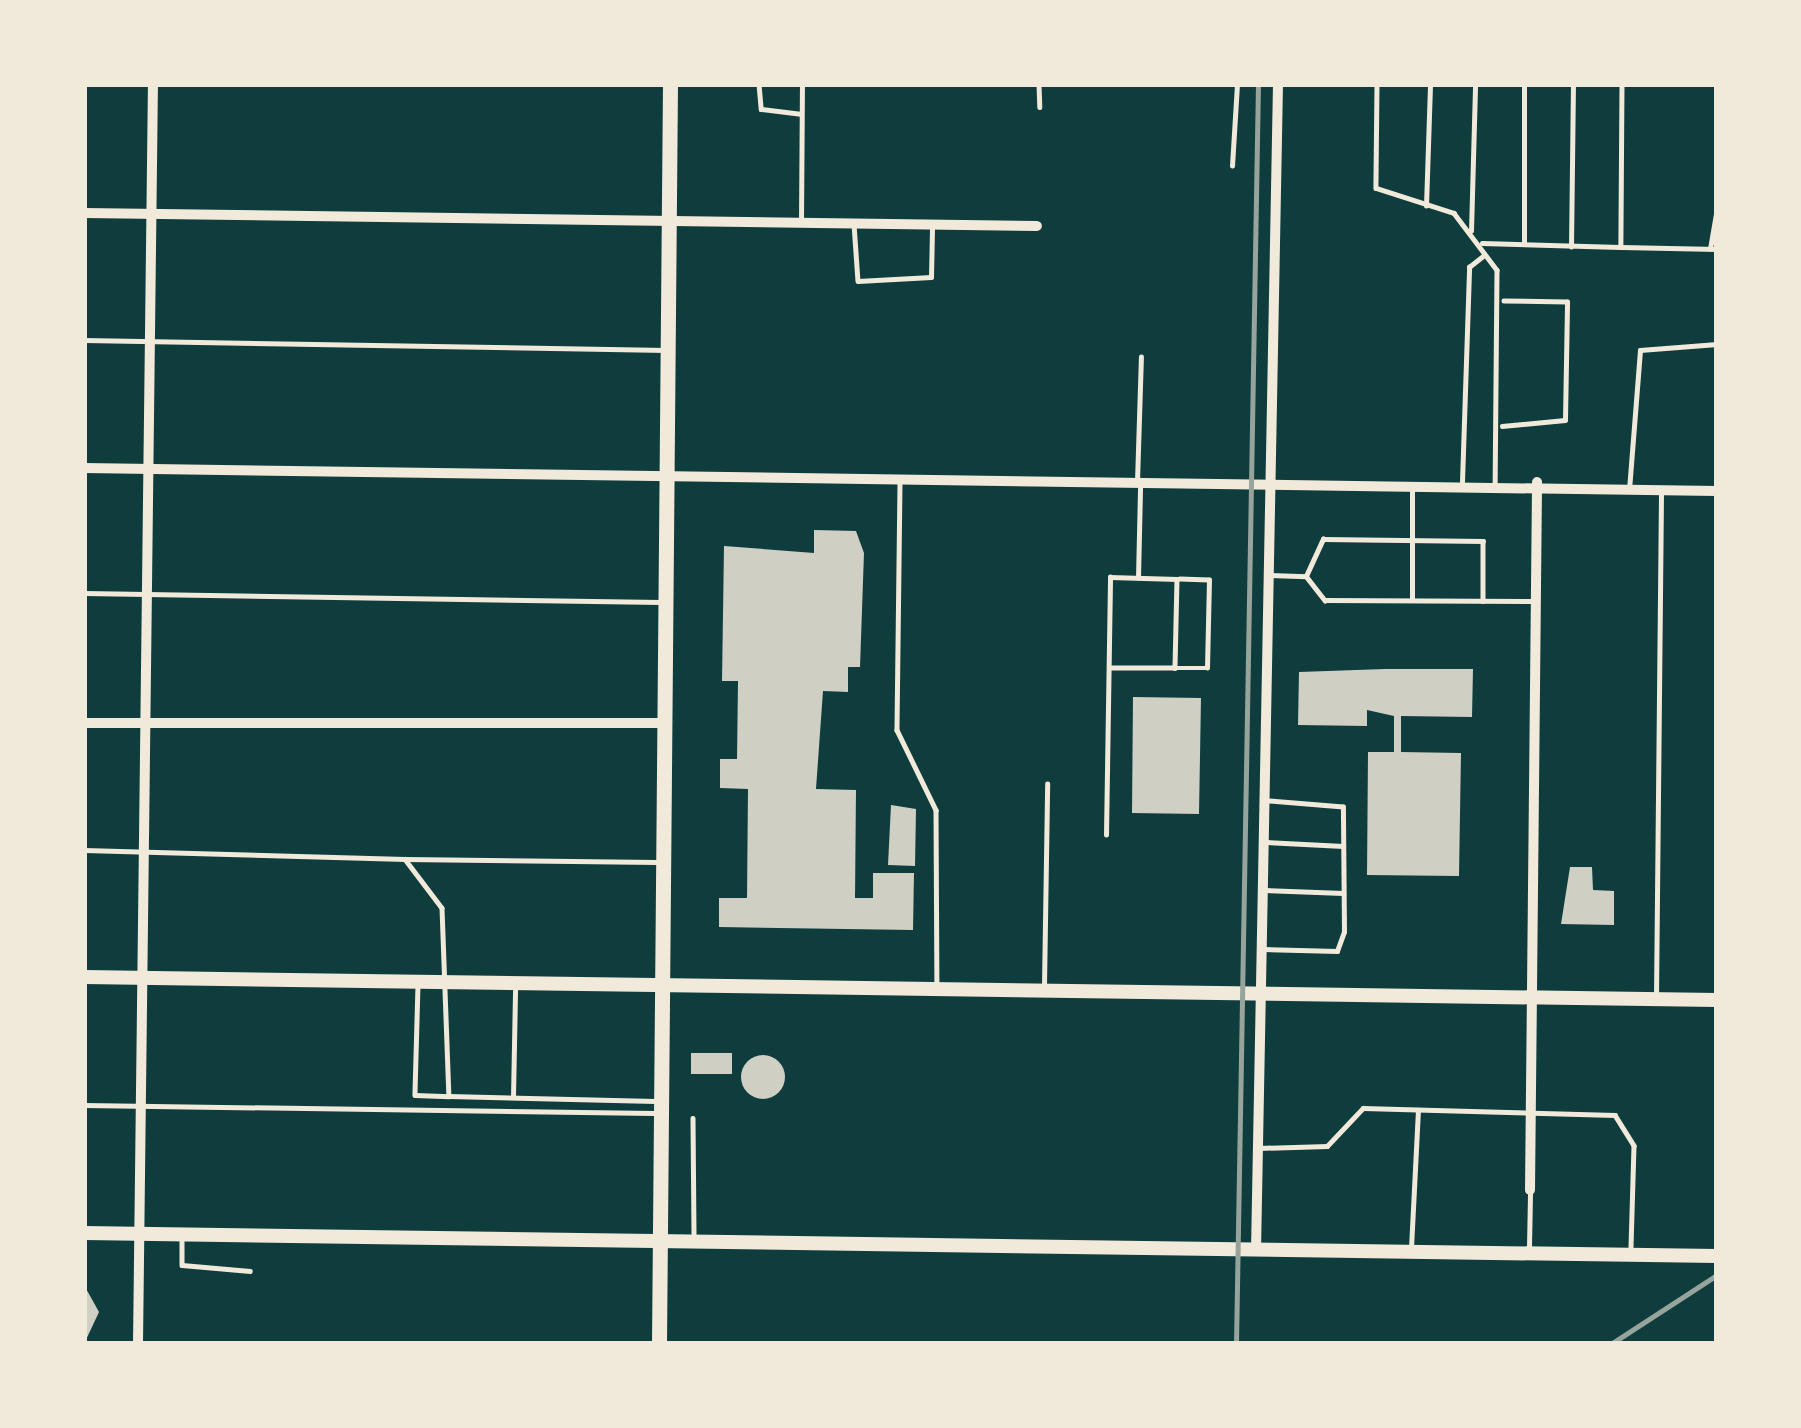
<!DOCTYPE html>
<style>
body{margin:0}
#map{position:relative;width:1801px;height:1428px;overflow:hidden;background:#0f3d3e;font-family:Ubuntu,sans-serif}
div>[style]{position:absolute}
[style*='--x']{left:calc(var(--x)*1px);top:calc(var(--y)*1px);width:calc(var(--w)*1px);rotate:calc(var(--a)*1deg)}
.building>*{inset:0;background:#cfcfc3}
.round{border-radius:50%}
.service>*{height:4.5px;margin:-2.25px;padding:0 2.25px;transform-origin:2.25px;border-radius:2.25px;background:#f1e9da}
.minor>*{height:10px;margin:-5px;padding:0 5px;transform-origin:5px;border-radius:5px;background:#f1e9da}
.tertiary>*{height:14px;margin:-7px;padding:0 7px;transform-origin:7px;border-radius:7px;background:#f1e9da}
.secondary>*{height:15px;margin:-7.5px;padding:0 7.5px;transform-origin:7.5px;border-radius:7.5px;background:#f1e9da}
.rail>*{height:4.5px;margin:-2.25px;padding:0 2.25px;transform-origin:2.25px;border-radius:2.25px;background:#97a49c}
span{translate:-50% -50%;white-space:nowrap;text-align:center;line-height:1.15;-webkit-text-stroke:12px #f1e9da;paint-order:stroke}
.frame{position:absolute;inset:0;border:87px solid #f1e9da;pointer-events:none}
</style>
<div id="map">
<div class="building">
<div style="clip-path:polygon(814px 530px,856px 531px,864px 553px,860px 667px,848px 667px,848px 692px,823px 691px,816px 789px,856px 790px,855px 898px,873px 898px,873px 873px,914px 873px,913px 930px,719px 927px,719px 898px,747px 898px,748px 789px,720px 788px,720px 759px,737px 759px,738px 681px,722px 681px,724px 546px,814px 553px)"></div>
<div style="clip-path:polygon(1385px 669px,1473px 669px,1472px 717px,1401px 716px,1401px 752px,1461px 753px,1459px 876px,1367px 875px,1368px 752px,1394px 752px,1394px 716px,1367px 710px,1367px 726px,1298px 725px,1299px 672px)"></div>
<div style="clip-path:polygon(1133px 697px,1201px 698px,1199px 814px,1132px 813px)"></div>
<div style="clip-path:polygon(891px 805px,916px 809px,915px 866px,888px 865px)"></div>
<div style="clip-path:polygon(1570px 867px,1592px 867px,1593px 890px,1614px 891px,1614px 925px,1561px 924px)"></div>
<div style="clip-path:polygon(691px 1053px,732px 1053px,732px 1074px,691px 1074px)"></div>
<div class="round" style="left:741px;top:1055px;width:44px;height:44px"></div>
<div style="clip-path:polygon(84px 1285px,99px 1312px,84px 1344px)"></div>
</div>
<div class="service">
<div style="--x:759;--y:84;--w:25;--a:85"></div>
<div style="--x:761;--y:109;--w:39;--a:7"></div>
<div style="--x:1039;--y:84;--w:23;--a:88"></div>
<div style="--x:1377;--y:84;--w:104;--a:90.6"></div>
<div style="--x:1376;--y:188;--w:82;--a:17.8"></div>
<div style="--x:1454;--y:213;--w:71;--a:53"></div>
<div style="--x:1497;--y:270;--w:212;--a:90.5"></div>
<div style="--x:1622;--y:84;--w:163;--a:90.4"></div>
<div style="--x:1621;--y:247;--w:96;--a:1.2"></div>
<div style="--x:1232;--y:166;--w:82;--a:-86.5"></div>
<div style="--x:1426;--y:206;--w:122;--a:-88.1"></div>
<div style="--x:801;--y:223;--w:139;--a:-89.6"></div>
<div style="--x:854;--y:224;--w:57;--a:86"></div>
<div style="--x:858;--y:281;--w:73;--a:-3.1"></div>
<div style="--x:931;--y:277;--w:48;--a:-88.8"></div>
<div style="--x:1471;--y:231;--w:147;--a:-88.4"></div>
<div style="--x:1482;--y:243;--w:138;--a:1.7"></div>
<div style="--x:1524;--y:244;--w:160;--a:-90"></div>
<div style="--x:1571;--y:247;--w:163;--a:-89.3"></div>
<div style="--x:1710;--y:249;--w:42;--a:-80.3"></div>
<div style="--x:84;--y:340;--w:582;--a:0.98"></div>
<div style="--x:1502;--y:426;--w:63;--a:-5.4"></div>
<div style="--x:1565;--y:420;--w:118;--a:-89"></div>
<div style="--x:1567;--y:302;--w:63;--a:-179.1"></div>
<div style="--x:1137;--y:482;--w:125;--a:-88.2"></div>
<div style="--x:1462;--y:482;--w:215;--a:-88.1"></div>
<div style="--x:1469;--y:267;--w:18;--a:-38"></div>
<div style="--x:900;--y:483;--w:247;--a:90.7"></div>
<div style="--x:897;--y:730;--w:89;--a:64"></div>
<div style="--x:936;--y:810;--w:174;--a:89.7"></div>
<div style="--x:1629;--y:490;--w:140;--a:-85.5"></div>
<div style="--x:1640;--y:350;--w:77;--a:-4.5"></div>
<div style="--x:1270;--y:575;--w:36;--a:2"></div>
<div style="--x:1306;--y:576;--w:31;--a:52"></div>
<div style="--x:1325;--y:600;--w:209;--a:0.3"></div>
<div style="--x:1306;--y:576;--w:41;--a:-65.3"></div>
<div style="--x:1323;--y:539;--w:160;--a:0.7"></div>
<div style="--x:1483;--y:541;--w:60;--a:90"></div>
<div style="--x:1138;--y:578;--w:91;--a:-88.7"></div>
<div style="--x:84;--y:593;--w:576;--a:0.9"></div>
<div style="--x:1412;--y:600;--w:114;--a:-90"></div>
<div style="--x:1175;--y:668;--w:32;--a:0"></div>
<div style="--x:1207;--y:668;--w:88;--a:-88.7"></div>
<div style="--x:1209;--y:580;--w:29;--a:-178"></div>
<div style="--x:1106;--y:835;--w:258;--a:-89.1"></div>
<div style="--x:1110;--y:577;--w:67;--a:1.7"></div>
<div style="--x:1177;--y:579;--w:89;--a:91.3"></div>
<div style="--x:1175;--y:668;--w:65;--a:180"></div>
<div style="--x:1265;--y:842;--w:78;--a:2.9"></div>
<div style="--x:84;--y:850;--w:321;--a:1.6"></div>
<div style="--x:405;--y:859;--w:61;--a:52.9"></div>
<div style="--x:442;--y:908;--w:188;--a:87.9"></div>
<div style="--x:449;--y:1096;--w:206;--a:1.4"></div>
<div style="--x:405;--y:859;--w:252;--a:0.7"></div>
<div style="--x:1264;--y:890;--w:79;--a:2.2"></div>
<div style="--x:1264;--y:949;--w:73;--a:1.6"></div>
<div style="--x:1337;--y:951;--w:20;--a:-70"></div>
<div style="--x:1344;--y:932;--w:125;--a:-90.5"></div>
<div style="--x:1343;--y:807;--w:74;--a:-175.4"></div>
<div style="--x:418;--y:985;--w:110;--a:91.6"></div>
<div style="--x:415;--y:1095;--w:34;--a:2"></div>
<div style="--x:1044;--y:986;--w:202;--a:-89.1"></div>
<div style="--x:1656;--y:997;--w:504;--a:-89.43"></div>
<div style="--x:513;--y:1097;--w:108;--a:-88.9"></div>
<div style="--x:84;--y:1105;--w:570;--a:0.8"></div>
<div style="--x:693;--y:1118;--w:117;--a:89.5"></div>
<div style="--x:1259;--y:1148;--w:68;--a:-1.7"></div>
<div style="--x:1327;--y:1146;--w:52;--a:-46.5"></div>
<div style="--x:1363;--y:1108;--w:252;--a:1.6"></div>
<div style="--x:1615;--y:1115;--w:36;--a:58"></div>
<div style="--x:1634;--y:1146;--w:102;--a:91.7"></div>
<div style="--x:182;--y:1240;--w:25;--a:90"></div>
<div style="--x:182;--y:1265;--w:68;--a:5"></div>
<div style="--x:1529;--y:1247;--w:54;--a:-88.9"></div>
<div style="--x:1411;--y:1248;--w:138;--a:-87.1"></div>
</div>
<div class="minor">
<div style="--x:84;--y:213;--w:953;--a:0.78"></div>
<div style="--x:84;--y:468;--w:1633;--a:0.81"></div>
<div style="--x:84;--y:723;--w:579;--a:0"></div>
<div style="--x:1530;--y:1190;--w:708;--a:-89.43"></div>
<div style="--x:1256;--y:1251;--w:1167;--a:-88.92"></div>
<div style="--x:138;--y:1344;--w:1260;--a:-89.32"></div>
</div>
<div class="tertiary">
<div style="--x:84;--y:977;--w:1633;--a:0.81"></div>
<div style="--x:84;--y:1233;--w:1633;--a:0.81"></div>
</div>
<div class="secondary">
<div style="--x:659;--y:1344;--w:1260;--a:-89.5"></div>
</div>
<div class="rail">
<div style="--x:1236;--y:1344;--w:1260;--a:-89"></div>
<div style="--x:1611;--y:1344;--w:126;--a:-33.1"></div>
</div>
<div class="frame"></div>
</div>
